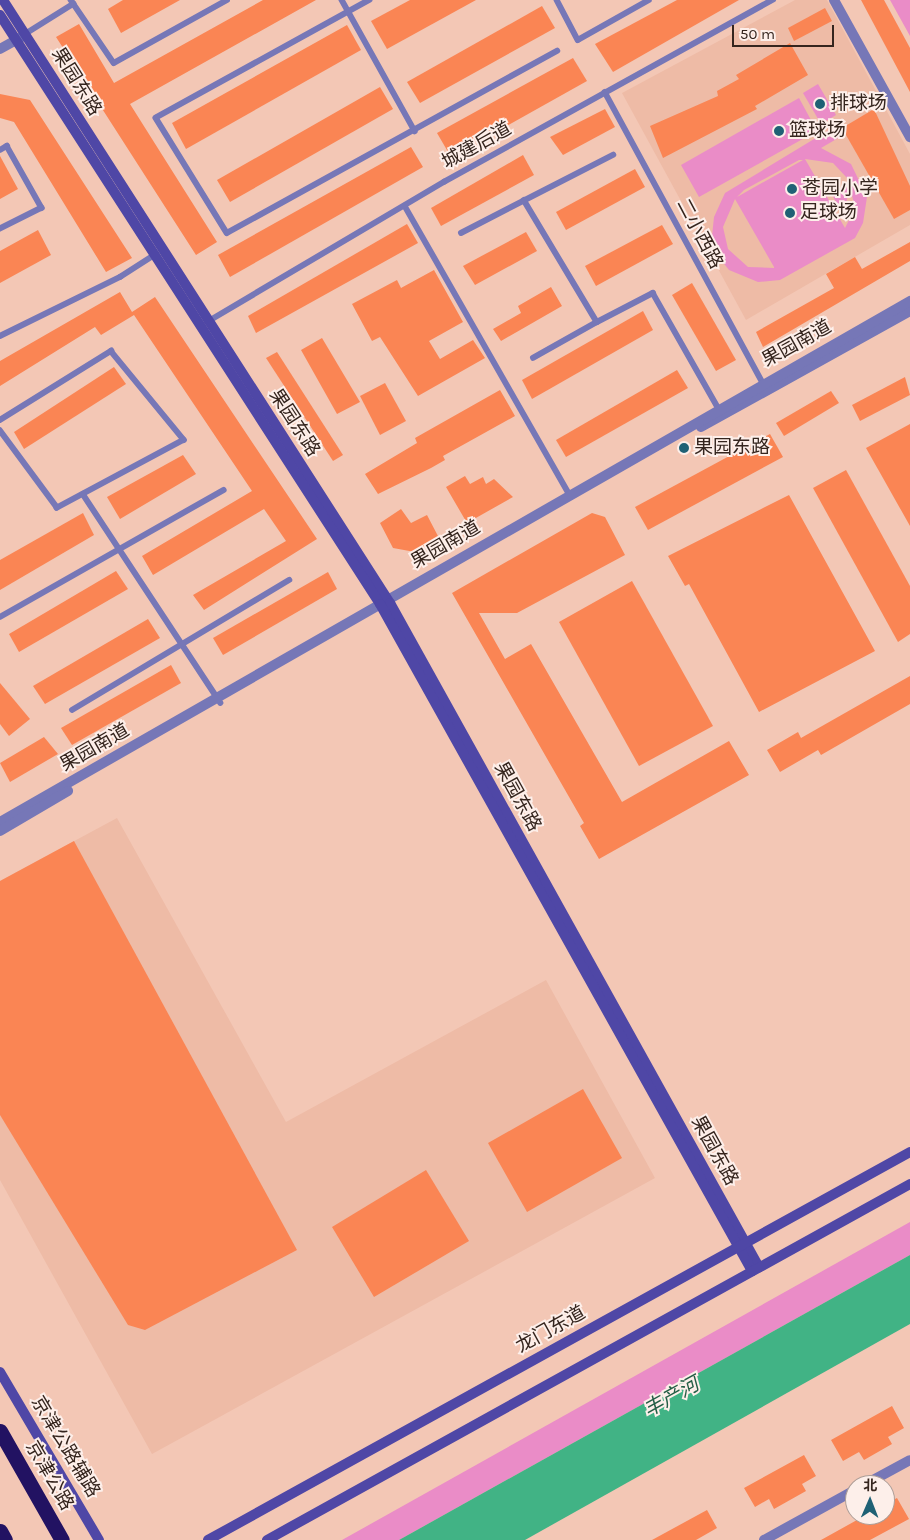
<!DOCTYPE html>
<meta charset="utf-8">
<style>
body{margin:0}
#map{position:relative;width:910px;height:1540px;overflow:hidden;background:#f3c7b5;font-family:Karla,"Noto Sans SC",sans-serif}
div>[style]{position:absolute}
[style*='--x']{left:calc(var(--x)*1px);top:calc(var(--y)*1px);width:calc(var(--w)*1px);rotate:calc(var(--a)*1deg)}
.built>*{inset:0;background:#eebba6}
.green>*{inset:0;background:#ea8cc7}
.water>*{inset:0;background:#41b385}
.building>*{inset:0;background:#fa8554}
.lane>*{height:5.5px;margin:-2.75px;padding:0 2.75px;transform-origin:2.75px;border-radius:2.75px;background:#7677b7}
.street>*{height:10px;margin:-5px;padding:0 5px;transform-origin:5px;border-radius:5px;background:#7677b7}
.secondary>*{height:10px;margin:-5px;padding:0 5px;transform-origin:5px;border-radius:5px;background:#4f47a6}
.highway>*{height:15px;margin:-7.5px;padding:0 7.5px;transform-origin:7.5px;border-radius:7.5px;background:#221262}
.dots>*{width:14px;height:14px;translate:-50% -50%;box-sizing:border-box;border:2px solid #fdefea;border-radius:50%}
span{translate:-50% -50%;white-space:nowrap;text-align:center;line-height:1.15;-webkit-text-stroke:4px #fdefea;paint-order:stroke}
.street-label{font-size:19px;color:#35251e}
.poi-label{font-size:19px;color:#35251e}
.left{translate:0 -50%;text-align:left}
.water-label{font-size:20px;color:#235e45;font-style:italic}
.north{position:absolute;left:845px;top:1475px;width:50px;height:50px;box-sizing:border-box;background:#fdefea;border:1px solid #ad9e98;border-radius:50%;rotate:1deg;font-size:14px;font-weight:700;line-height:20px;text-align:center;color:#35251e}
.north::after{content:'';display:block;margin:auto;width:18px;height:22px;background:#1f6175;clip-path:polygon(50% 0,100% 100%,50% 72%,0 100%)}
.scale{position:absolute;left:732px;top:25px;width:102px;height:22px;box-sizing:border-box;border:2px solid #35251e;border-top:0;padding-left:6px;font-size:15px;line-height:18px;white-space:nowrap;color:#35251e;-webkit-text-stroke:4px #fdefea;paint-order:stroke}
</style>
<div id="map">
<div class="built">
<div style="clip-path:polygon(795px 0,827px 0,910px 154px,910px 225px,746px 320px,622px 93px)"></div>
<div style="clip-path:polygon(117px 818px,286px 1122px,546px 980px,655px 1178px,152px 1454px,0 1180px,0 881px)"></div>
</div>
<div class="green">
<div style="clip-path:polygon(890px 0,910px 0,910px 36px)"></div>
<div style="clip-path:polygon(818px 84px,836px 115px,821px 124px,803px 93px)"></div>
<div style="clip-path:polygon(799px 98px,817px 131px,699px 197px,681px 165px)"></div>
<div style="clip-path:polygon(evenodd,834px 127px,840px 137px,821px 148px,851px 164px,867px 197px,863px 223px,855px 238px,780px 280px,758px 282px,729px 270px,717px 255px,712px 236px,714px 217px,725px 193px,834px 127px,805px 159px,833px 163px,848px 179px,855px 208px,845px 228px,805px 159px,834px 127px,799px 160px,803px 160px,737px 197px,744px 190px,799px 160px,834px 127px,735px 199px,774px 267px,774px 268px,748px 267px,728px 249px,723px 227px,735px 199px)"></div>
<div style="clip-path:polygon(849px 187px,844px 217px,829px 189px)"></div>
<div style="clip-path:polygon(910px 1222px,910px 1255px,399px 1540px,342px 1540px)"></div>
</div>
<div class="water">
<div style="clip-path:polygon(910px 1255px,910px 1324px,525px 1540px,399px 1540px)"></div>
</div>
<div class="building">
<div style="clip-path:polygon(123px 0,180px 0,121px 33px,108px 9px)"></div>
<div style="clip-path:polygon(263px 0,316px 0,130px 104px,217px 242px,196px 255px,56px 37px,79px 24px,114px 83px)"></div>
<div style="clip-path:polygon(410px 0,476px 0,387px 49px,371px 21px)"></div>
<div style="clip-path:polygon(677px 0,739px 0,613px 72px,595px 44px)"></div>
<div style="clip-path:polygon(861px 0,884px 0,910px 48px,910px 92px)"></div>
<div style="clip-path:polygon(542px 6px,555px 28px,420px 103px,407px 82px)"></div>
<div style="clip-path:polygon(825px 8px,832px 21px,794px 41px,788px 28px)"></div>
<div style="clip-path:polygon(347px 25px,361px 50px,186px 149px,172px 123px)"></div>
<div style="clip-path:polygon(790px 43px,808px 75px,755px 106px,757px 109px,663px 158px,650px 126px,718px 96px,717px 91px,739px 79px,736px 75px)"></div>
<div style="clip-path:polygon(573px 58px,587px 81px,451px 157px,437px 133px)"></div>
<div style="clip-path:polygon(380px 87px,393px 109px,230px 202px,217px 180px)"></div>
<div style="clip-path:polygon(0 94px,30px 100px,132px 258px,106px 272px,14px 122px,0 118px)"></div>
<div style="clip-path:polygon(605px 109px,615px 127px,563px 155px,550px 137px)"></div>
<div style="clip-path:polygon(874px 109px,910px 186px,910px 210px,894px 219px,842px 128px)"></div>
<div style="clip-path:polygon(411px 147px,423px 167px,230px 277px,218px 255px)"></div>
<div style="clip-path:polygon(523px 155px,534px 175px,441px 226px,431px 208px)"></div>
<div style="clip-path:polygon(0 156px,18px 189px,0 199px)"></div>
<div style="clip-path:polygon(635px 169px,645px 187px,566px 230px,556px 212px)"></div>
<div style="clip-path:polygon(407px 224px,418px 243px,256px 333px,248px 316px)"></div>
<div style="clip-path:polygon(662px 225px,673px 244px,596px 286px,585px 266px)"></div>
<div style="clip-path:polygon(38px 230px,51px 255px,0 283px,0 251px)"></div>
<div style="clip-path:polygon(526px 232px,537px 251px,475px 285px,463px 266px)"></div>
<div style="clip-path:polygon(910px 242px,910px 261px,763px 347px,756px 332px,834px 288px,826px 274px,855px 257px,862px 269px)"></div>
<div style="clip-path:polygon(434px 270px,463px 322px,429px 341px,440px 359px,473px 340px,485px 358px,418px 396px,380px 337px,372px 341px,352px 304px,397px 280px,401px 288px)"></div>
<div style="clip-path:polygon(692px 283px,736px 360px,716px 371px,672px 295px)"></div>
<div style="clip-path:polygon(551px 287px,562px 306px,501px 341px,493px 329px,521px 313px,518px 306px)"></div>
<div style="clip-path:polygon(120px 292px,132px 312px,155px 297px,317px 539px,204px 610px,193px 595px,286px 541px,264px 509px,153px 575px,142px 556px,252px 491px,134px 315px,101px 335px,95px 327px,0 386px,0 361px)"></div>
<div style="clip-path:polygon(643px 311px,653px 330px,532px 399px,522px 380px)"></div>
<div style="clip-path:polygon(322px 338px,360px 402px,337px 414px,301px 350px)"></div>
<div style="clip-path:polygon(277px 352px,343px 455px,333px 461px,266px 358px)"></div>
<div style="clip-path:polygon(114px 367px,126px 384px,24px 449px,14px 432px)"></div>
<div style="clip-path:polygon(677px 370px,688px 388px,566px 457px,556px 440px)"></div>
<div style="clip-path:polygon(905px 377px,910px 395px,860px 421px,852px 405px)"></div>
<div style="clip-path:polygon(385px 383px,406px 421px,380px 435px,360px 396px)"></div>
<div style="clip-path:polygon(500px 390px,515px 416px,443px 456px,445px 460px,431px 468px,378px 494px,365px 474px,417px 443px,415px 438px)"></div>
<div style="clip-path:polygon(831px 391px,839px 403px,784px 436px,776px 423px)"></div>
<div style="clip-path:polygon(910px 424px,910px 526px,866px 448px)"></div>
<div style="clip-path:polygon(770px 434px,783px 457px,648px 530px,635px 507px)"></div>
<div style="clip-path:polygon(183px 455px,196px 474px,120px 519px,107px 497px)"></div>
<div style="clip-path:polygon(846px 470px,910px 586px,910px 634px,898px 642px,813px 488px)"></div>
<div style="clip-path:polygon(465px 476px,470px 484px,483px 477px,486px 484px,494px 479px,513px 497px,467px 523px,446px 487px)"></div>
<div style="clip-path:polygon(789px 495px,875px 651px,759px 712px,689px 584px,685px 586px,668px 556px)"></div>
<div style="clip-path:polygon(401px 509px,411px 523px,427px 515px,439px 538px,415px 552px,393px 548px,380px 523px)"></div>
<div style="clip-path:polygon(83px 513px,94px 535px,0 590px,0 560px)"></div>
<div style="clip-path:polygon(592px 513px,605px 517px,625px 555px,517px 613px,479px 613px,505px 659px,531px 644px,622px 802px,729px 741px,749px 775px,599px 859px,580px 826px,584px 823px,452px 593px)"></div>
<div style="clip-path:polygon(116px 571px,128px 589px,19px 652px,9px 634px)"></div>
<div style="clip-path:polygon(328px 572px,337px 589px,223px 655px,213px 638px)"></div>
<div style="clip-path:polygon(632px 581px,713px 726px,639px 766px,559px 622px)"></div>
<div style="clip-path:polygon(148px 619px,160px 638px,45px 704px,33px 686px)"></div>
<div style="clip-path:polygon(171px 665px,181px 683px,72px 745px,61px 728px)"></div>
<div style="clip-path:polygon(910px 676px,910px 704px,821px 755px,818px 750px,780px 772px,767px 750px,798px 732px,801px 738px)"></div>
<div style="clip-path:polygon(0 683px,30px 719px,9px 736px,0 724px)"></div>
<div style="clip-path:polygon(44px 737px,58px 754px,10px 782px,0 763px)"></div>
<div style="clip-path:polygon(74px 841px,297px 1250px,145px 1330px,128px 1325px,0 1115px,0 881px)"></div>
<div style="clip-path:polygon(583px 1089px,622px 1158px,527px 1212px,488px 1143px)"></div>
<div style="clip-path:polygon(426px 1170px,469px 1241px,374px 1297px,332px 1227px)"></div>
<div style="clip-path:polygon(892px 1406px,904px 1428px,888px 1437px,892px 1444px,864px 1460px,859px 1452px,843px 1461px,831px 1440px)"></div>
<div style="clip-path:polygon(804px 1455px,816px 1476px,802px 1484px,806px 1491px,774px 1509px,769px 1499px,755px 1507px,744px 1488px)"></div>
<div style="clip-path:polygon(897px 1498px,909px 1519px,870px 1540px,821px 1540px,866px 1515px,885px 1515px,885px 1504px)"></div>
<div style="clip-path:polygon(707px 1510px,717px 1528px,696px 1540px,652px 1540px)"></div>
</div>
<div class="lane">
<div style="--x:71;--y:0;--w:76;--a:55.7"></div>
<div style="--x:114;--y:63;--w:129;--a:-29.1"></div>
<div style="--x:342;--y:0;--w:150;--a:60.9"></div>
<div style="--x:370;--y:0;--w:244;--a:151.1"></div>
<div style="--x:156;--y:118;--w:135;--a:58.3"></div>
<div style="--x:227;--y:233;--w:377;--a:-28.9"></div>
<div style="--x:557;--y:0;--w:45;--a:62.3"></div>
<div style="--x:578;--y:40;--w:81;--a:-29.4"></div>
<div style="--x:25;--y:34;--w:57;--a:-32"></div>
<div style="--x:605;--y:92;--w:336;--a:61.5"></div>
<div style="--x:0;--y:150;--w:8;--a:-30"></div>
<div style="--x:7;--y:146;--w:71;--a:60.6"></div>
<div style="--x:42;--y:208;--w:47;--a:153.4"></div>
<div style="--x:524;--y:200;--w:142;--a:59.1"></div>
<div style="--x:597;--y:322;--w:63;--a:-27.4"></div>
<div style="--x:653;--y:293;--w:136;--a:60.4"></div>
<div style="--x:405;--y:206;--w:335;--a:60.3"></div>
<div style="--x:461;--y:233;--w:171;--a:-27.2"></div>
<div style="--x:207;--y:322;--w:275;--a:-30.6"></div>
<div style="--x:444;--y:182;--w:376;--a:-29"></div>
<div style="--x:0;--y:336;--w:134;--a:-26.2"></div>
<div style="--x:120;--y:277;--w:43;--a:-32.6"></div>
<div style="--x:533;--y:358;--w:73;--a:-29.4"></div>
<div style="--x:0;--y:420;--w:131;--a:-31.9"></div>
<div style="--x:111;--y:351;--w:115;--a:50.6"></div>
<div style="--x:184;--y:440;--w:144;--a:151.8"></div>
<div style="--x:57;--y:508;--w:96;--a:-126.5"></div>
<div style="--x:83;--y:494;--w:250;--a:56.6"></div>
<div style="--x:0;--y:617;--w:257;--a:-29.6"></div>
<div style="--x:72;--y:710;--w:253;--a:-30.9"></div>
</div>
<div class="street">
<div style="--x:834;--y:0;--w:157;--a:61"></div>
<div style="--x:0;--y:49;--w:26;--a:-29"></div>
<div style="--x:701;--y:427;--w:239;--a:-29"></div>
<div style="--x:0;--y:822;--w:1049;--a:-29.79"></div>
<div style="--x:0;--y:831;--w:79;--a:-30.5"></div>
<div style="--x:864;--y:1485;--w:52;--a:-28.5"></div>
<div style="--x:764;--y:1540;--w:104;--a:-28.8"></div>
</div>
<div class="secondary">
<div style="--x:3;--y:0;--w:717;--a:57.31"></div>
<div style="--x:390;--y:603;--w:760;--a:60.94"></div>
<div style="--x:0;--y:15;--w:701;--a:57.17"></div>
<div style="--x:380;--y:604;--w:764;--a:60.85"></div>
<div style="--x:0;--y:1372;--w:195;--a:59.5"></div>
<div style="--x:208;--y:1540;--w:802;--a:-28.93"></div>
<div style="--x:267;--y:1540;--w:735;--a:-28.97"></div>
</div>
<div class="highway">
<div style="--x:0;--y:1431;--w:125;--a:60.4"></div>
<div style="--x:0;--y:1531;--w:10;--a:61"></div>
</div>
<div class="dots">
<div style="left:820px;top:104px;background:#1f6175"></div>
<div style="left:779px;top:131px;background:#1f6175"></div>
<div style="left:792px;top:189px;background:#1f6175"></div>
<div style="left:790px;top:213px;background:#1f6175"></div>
<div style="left:684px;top:448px;background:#1f6175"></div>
</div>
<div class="street-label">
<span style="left:76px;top:82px;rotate:58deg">果园东路</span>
<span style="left:477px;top:146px;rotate:-29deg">城建后道</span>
<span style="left:699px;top:234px;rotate:62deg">二小西路</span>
<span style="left:797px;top:344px;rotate:-29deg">果园南道</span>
<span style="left:294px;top:423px;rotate:57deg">果园东路</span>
<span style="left:446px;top:545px;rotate:-30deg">果园南道</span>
<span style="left:95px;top:748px;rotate:-30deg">果园南道</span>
<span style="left:517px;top:797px;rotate:61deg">果园东路</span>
<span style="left:714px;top:1151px;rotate:61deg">果园东路</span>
<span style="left:551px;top:1330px;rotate:-29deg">龙门东道</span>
<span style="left:65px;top:1447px;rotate:59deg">京津公路辅路</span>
<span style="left:49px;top:1476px;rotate:60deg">京津公路</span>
</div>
<div class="poi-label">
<span class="left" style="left:830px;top:104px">排球场</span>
<span class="left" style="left:789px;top:131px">篮球场</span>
<span class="left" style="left:802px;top:189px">苍园小学</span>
<span class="left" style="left:800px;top:213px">足球场</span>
<span class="left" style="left:694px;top:448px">果园东路</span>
</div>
<div class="water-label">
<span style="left:671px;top:1397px;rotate:-29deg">丰产河</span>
</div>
<div class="north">北</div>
<div class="scale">50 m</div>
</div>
